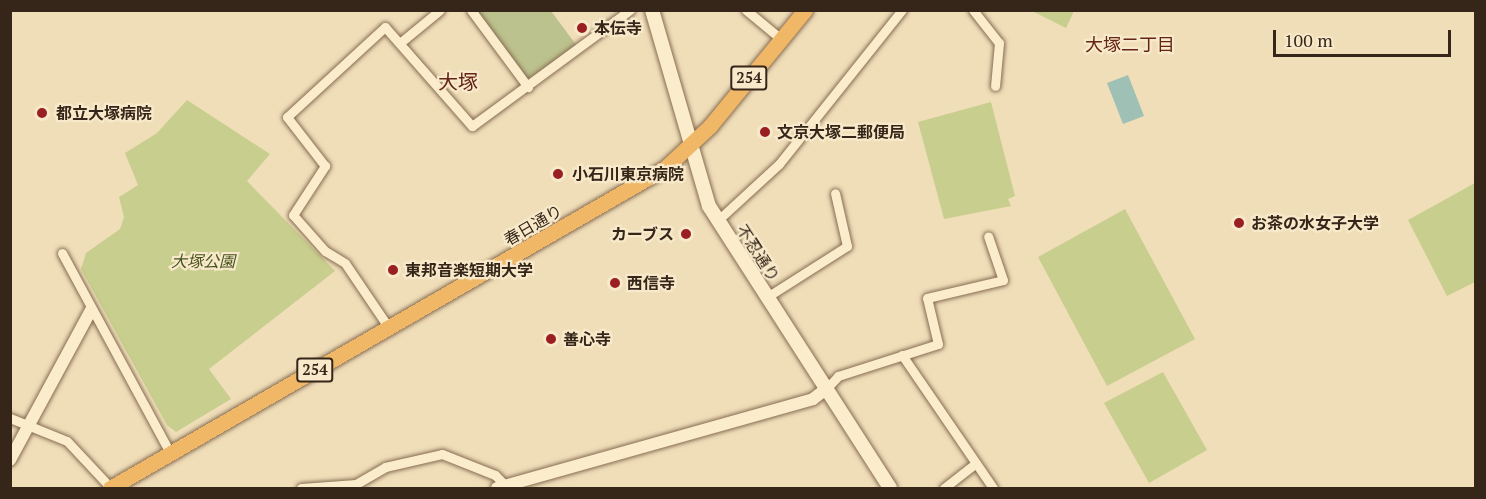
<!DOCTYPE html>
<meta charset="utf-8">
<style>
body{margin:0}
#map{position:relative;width:1486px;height:499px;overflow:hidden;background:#f0deb9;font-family:"PT Serif","Noto Sans JP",serif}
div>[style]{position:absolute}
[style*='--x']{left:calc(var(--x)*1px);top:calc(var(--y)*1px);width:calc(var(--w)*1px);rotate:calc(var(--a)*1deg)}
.green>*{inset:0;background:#c8ce8d}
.cemetery>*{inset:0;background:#bcc28d}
.water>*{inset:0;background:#9ec0b5}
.roads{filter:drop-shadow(0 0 2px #876d53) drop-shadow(0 0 2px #876d53)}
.minor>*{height:9px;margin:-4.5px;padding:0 4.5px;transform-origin:4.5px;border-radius:4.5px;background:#fbeccc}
.tertiary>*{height:12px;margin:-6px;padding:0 6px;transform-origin:6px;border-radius:6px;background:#fbeccc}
.secondary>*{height:14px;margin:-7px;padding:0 7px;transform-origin:7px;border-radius:7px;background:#fbeccc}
.trunk>*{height:15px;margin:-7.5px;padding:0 7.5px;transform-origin:7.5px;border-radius:7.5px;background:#f0b766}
.dots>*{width:16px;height:16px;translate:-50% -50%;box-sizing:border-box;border:3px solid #f7e9c9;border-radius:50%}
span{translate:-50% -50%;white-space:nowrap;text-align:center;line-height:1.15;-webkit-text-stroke:4.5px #f7e9c9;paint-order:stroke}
.shield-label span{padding:2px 4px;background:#f7e9c9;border:2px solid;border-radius:4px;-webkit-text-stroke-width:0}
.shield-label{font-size:15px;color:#352619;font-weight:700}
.poi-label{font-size:16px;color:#352619;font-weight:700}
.left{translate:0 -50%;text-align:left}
.right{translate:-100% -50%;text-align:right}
.street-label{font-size:16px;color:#352619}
.park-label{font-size:16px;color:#47521e;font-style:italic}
.neighbourhood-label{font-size:18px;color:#642416}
.quarter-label{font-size:20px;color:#642416}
.frame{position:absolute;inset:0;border:12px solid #352619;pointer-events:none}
.scale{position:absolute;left:1273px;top:30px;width:178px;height:27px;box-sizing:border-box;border:3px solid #352619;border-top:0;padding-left:8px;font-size:18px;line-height:21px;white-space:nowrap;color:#352619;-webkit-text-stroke:4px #f7e9c9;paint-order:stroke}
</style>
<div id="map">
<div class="green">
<div style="clip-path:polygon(1032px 11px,1074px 11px,1066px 28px)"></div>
<div style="clip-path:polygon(187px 100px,270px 154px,247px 181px,335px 271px,209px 369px,231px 399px,176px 432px,167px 425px,81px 269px,86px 253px,120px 229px,124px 217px,119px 197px,138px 185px,125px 153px,157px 133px)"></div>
<div style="clip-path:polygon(991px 102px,1015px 196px,1008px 199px,1011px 206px,944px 219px,918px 122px)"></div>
<div style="clip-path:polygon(1475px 183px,1475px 282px,1447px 296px,1408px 220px)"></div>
<div style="clip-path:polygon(1125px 209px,1195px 339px,1107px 386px,1038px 257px)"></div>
<div style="clip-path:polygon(1163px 372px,1207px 450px,1149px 483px,1104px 403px)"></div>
</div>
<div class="cemetery">
<div style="clip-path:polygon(476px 11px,551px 11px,577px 46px,527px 80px)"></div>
</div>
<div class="water">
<div style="clip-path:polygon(1128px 75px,1144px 116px,1123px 124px,1107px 83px)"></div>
</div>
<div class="roads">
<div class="minor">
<div style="--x:471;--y:10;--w:96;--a:53.5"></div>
<div style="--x:746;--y:10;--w:45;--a:39.6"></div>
<div style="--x:973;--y:10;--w:42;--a:51.8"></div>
<div style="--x:999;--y:43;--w:43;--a:95.3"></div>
<div style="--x:401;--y:42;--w:50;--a:-39.4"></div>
<div style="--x:717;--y:221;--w:84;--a:-42.6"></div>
<div style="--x:779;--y:164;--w:197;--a:-51.4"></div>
<div style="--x:62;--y:253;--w:227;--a:61.6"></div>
<div style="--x:767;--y:297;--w:95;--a:-32.5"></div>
<div style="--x:847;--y:246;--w:54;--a:-102.8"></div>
<div style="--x:389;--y:328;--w:78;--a:-124.1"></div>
<div style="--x:345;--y:263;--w:23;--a:-149"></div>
<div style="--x:325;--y:251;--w:48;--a:-131.6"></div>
<div style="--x:293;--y:215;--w:59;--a:-56.9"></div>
<div style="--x:325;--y:166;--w:62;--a:-127.8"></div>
<div style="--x:287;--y:117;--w:133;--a:-42.6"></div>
<div style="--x:385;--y:27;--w:132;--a:48.7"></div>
<div style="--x:472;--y:126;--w:196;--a:-36.3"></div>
<div style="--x:902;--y:355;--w:161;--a:55.6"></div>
<div style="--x:826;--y:389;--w:18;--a:-47"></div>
<div style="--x:838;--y:376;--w:105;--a:-17.7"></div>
<div style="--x:938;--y:344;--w:47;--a:-103.4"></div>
<div style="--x:927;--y:298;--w:78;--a:-13.3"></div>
<div style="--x:1003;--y:280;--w:46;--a:-108.8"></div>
<div style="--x:10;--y:418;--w:61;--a:22"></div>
<div style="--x:67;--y:441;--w:64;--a:46.9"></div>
<div style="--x:301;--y:488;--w:55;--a:-4.2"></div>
<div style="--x:356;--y:484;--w:34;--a:-30"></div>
<div style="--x:385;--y:467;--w:58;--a:-12.8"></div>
<div style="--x:442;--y:454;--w:57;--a:21.6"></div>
<div style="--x:495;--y:475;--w:14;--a:45"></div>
<div style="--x:944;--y:488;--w:39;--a:-38"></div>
</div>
<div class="tertiary">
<div style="--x:10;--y:460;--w:170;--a:-61.6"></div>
<div style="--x:497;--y:488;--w:328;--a:-15.7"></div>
<div style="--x:813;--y:399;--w:16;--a:-38"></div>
</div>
<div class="secondary">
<div style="--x:652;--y:10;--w:204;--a:73.8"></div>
<div style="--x:709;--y:206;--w:335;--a:57.3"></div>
</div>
<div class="trunk">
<div style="--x:110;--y:488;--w:641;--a:-29.97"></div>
<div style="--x:665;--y:168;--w:62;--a:-43"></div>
<div style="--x:710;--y:126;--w:150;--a:-50.7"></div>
</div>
</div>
<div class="dots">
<div style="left:582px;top:28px;background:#991f23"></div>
<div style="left:42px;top:113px;background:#991f23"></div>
<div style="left:765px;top:132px;background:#991f23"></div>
<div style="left:558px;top:174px;background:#991f23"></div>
<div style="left:1239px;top:223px;background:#991f23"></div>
<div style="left:686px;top:234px;background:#991f23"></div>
<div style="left:393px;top:270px;background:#991f23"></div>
<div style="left:615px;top:283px;background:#991f23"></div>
<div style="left:551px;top:339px;background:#991f23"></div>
</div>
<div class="shield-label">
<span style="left:749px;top:78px">254</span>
<span style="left:315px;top:370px">254</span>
</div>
<div class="poi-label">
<span class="left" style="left:594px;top:28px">本伝寺</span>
<span class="left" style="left:56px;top:113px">都立大塚病院</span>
<span class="left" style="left:777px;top:132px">文京大塚二郵便局</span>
<span class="left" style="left:572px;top:174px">小石川東京病院</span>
<span class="left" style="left:1251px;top:223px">お茶の水女子大学</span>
<span class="right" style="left:674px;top:234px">カーブス</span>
<span class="left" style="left:405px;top:270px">東邦音楽短期大学</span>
<span class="left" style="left:627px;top:283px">西信寺</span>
<span class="left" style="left:563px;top:339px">善心寺</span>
</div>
<div class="street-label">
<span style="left:533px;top:225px;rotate:-30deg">春日通り</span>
<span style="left:758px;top:253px;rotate:57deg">不忍通り</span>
</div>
<div class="park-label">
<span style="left:203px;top:261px">大塚公園</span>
</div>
<div class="neighbourhood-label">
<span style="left:1130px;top:44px">大塚二丁目</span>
</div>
<div class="quarter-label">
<span style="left:458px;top:81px">大塚</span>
</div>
<div class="frame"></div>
<div class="scale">100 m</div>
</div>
